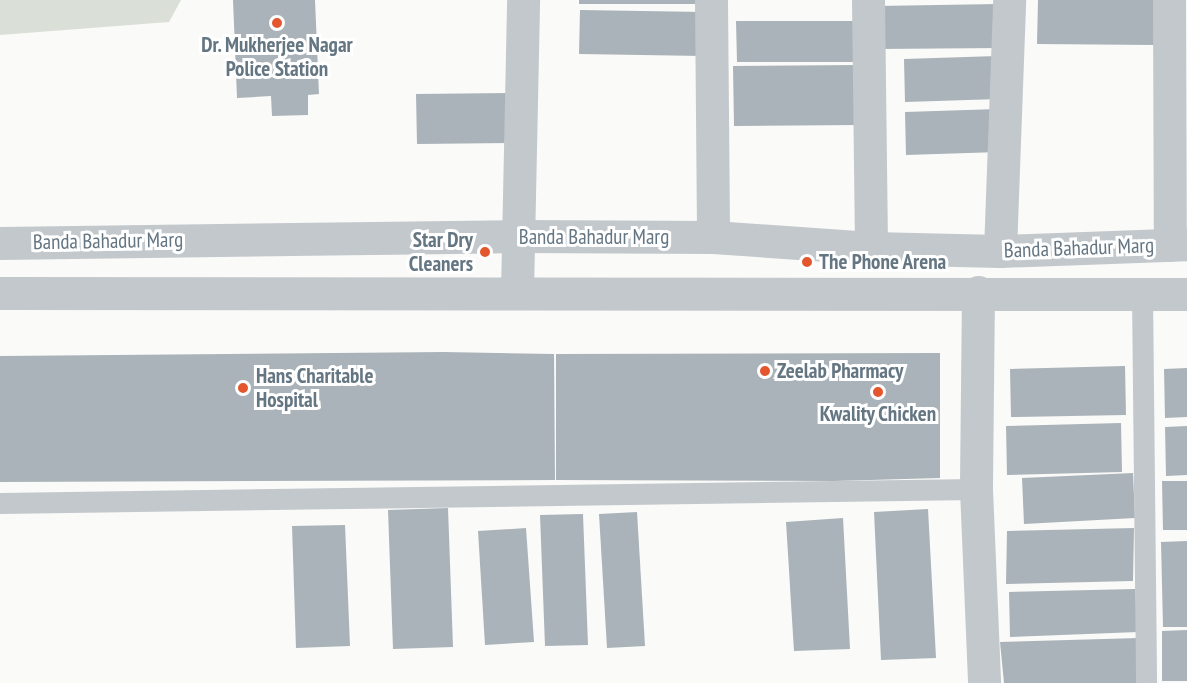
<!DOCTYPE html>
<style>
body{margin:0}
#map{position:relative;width:1187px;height:683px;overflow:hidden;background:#fafaf8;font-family:"PT Sans Narrow",sans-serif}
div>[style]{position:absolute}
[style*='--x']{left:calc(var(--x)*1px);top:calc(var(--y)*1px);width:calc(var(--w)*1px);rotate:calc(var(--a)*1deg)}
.green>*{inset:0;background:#dadfd7}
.building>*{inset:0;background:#aab3b9}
.service>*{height:21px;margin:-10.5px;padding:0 10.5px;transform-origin:10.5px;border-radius:10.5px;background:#c3c8cc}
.minor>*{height:33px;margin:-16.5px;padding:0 16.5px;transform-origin:16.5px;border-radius:16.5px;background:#c3c8cc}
.tertiary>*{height:33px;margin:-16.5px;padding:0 16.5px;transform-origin:16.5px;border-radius:16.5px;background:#c3c8cc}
.dots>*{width:16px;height:16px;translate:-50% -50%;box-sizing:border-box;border:3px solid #fff;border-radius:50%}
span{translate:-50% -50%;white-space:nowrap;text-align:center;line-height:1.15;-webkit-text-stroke:6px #fff;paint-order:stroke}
.poi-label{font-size:21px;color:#657683;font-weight:700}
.right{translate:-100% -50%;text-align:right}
.left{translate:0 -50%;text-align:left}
.street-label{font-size:21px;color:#657683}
</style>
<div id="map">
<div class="green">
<div style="clip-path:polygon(0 0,181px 0,169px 22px,0 35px)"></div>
</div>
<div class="building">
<div style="clip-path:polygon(233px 0,315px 0,319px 94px,308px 95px,308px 115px,272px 116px,271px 96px,237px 98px)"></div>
<div style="clip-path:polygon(579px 0,703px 0,703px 4px,579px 4px)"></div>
<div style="clip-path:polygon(1038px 0,1155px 0,1155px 45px,1037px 44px)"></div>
<div style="clip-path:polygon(999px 4px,1000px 48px,877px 49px,876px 6px)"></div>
<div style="clip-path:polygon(580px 10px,704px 12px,703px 56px,579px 54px)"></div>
<div style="clip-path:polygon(736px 21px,857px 21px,857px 62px,737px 62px)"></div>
<div style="clip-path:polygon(997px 56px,999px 99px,905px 102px,904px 59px)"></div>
<div style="clip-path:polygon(858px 65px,859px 125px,734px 126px,733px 66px)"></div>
<div style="clip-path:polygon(510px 93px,510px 143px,417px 144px,416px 94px)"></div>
<div style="clip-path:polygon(998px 109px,999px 152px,906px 155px,905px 112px)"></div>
<div style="clip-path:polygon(444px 352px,554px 354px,555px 480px,0 482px,0 356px)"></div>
<div style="clip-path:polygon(940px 353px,940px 478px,835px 481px,556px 480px,556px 354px)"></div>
<div style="clip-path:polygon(1125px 366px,1126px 415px,1011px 417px,1010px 369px)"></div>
<div style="clip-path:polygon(1187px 368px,1187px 417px,1165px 418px,1164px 369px)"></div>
<div style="clip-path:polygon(1121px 423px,1122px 472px,1007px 475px,1006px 426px)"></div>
<div style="clip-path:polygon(1187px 426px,1187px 475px,1166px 476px,1165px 427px)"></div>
<div style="clip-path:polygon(1133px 473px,1135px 518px,1024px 524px,1022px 478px)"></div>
<div style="clip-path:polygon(1162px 481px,1187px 481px,1187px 530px,1163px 530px)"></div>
<div style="clip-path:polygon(448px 508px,453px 647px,393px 649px,388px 510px)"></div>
<div style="clip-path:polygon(928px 509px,936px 658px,881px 660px,874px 512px)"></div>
<div style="clip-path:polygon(637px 512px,645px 646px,607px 648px,599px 514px)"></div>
<div style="clip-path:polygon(583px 514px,588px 645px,545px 646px,540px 515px)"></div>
<div style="clip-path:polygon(843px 518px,850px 649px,794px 651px,786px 522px)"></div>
<div style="clip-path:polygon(345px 525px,350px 646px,296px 648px,292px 526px)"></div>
<div style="clip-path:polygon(526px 528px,534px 642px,485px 645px,478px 531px)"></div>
<div style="clip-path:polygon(1134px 528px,1133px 581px,1006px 584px,1007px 531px)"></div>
<div style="clip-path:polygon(1187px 541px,1187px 627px,1163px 627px,1161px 542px)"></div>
<div style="clip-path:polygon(1135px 589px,1138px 632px,1010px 637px,1009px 592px)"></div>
<div style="clip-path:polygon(1187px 630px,1187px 681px,1162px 681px,1162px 631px)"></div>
<div style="clip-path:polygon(1139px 638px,1139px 683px,1004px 683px,1000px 642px)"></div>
</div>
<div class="service">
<div style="--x:1142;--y:293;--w:390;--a:89.4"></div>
<div style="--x:0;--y:503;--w:976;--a:-0.82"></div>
</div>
<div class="minor">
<div style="--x:711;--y:0;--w:237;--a:89.5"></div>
<div style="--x:868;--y:0;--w:248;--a:89.3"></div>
<div style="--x:1169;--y:0;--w:245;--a:89.8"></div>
<div style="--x:1000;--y:251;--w:251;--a:-87.9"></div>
<div style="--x:517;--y:292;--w:292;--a:-88.8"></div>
<div style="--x:978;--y:292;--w:197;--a:90.6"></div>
<div style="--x:976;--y:489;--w:194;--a:87.6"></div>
</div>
<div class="tertiary">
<div style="--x:0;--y:243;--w:520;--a:-0.77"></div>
<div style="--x:520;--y:236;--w:193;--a:0.3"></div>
<div style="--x:713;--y:237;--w:158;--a:4"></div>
<div style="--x:871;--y:248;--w:129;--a:1.3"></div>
<div style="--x:1000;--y:251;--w:187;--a:-2.1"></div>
<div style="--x:0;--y:293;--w:1187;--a:0.05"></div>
</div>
<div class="dots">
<div style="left:277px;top:23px;background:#e4572e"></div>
<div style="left:485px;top:252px;background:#e4572e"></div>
<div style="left:807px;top:262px;background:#e4572e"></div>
<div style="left:765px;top:371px;background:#e4572e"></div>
<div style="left:243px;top:388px;background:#e4572e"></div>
<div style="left:878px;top:392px;background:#e4572e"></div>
</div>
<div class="poi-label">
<span style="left:277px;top:57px">Dr. Mukherjee Nagar<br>Police Station</span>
<span class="right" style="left:473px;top:252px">Star Dry<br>Cleaners</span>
<span class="left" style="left:819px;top:262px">The Phone Arena</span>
<span class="left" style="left:777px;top:371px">Zeelab Pharmacy</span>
<span class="left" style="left:256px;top:388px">Hans Charitable<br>Hospital</span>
<span style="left:878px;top:414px">Kwality Chicken</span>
</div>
<div class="street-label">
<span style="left:594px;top:237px">Banda Bahadur Marg</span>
<span style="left:108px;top:241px;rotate:-1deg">Banda Bahadur Marg</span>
<span style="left:1079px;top:248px;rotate:-2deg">Banda Bahadur Marg</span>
</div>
</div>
